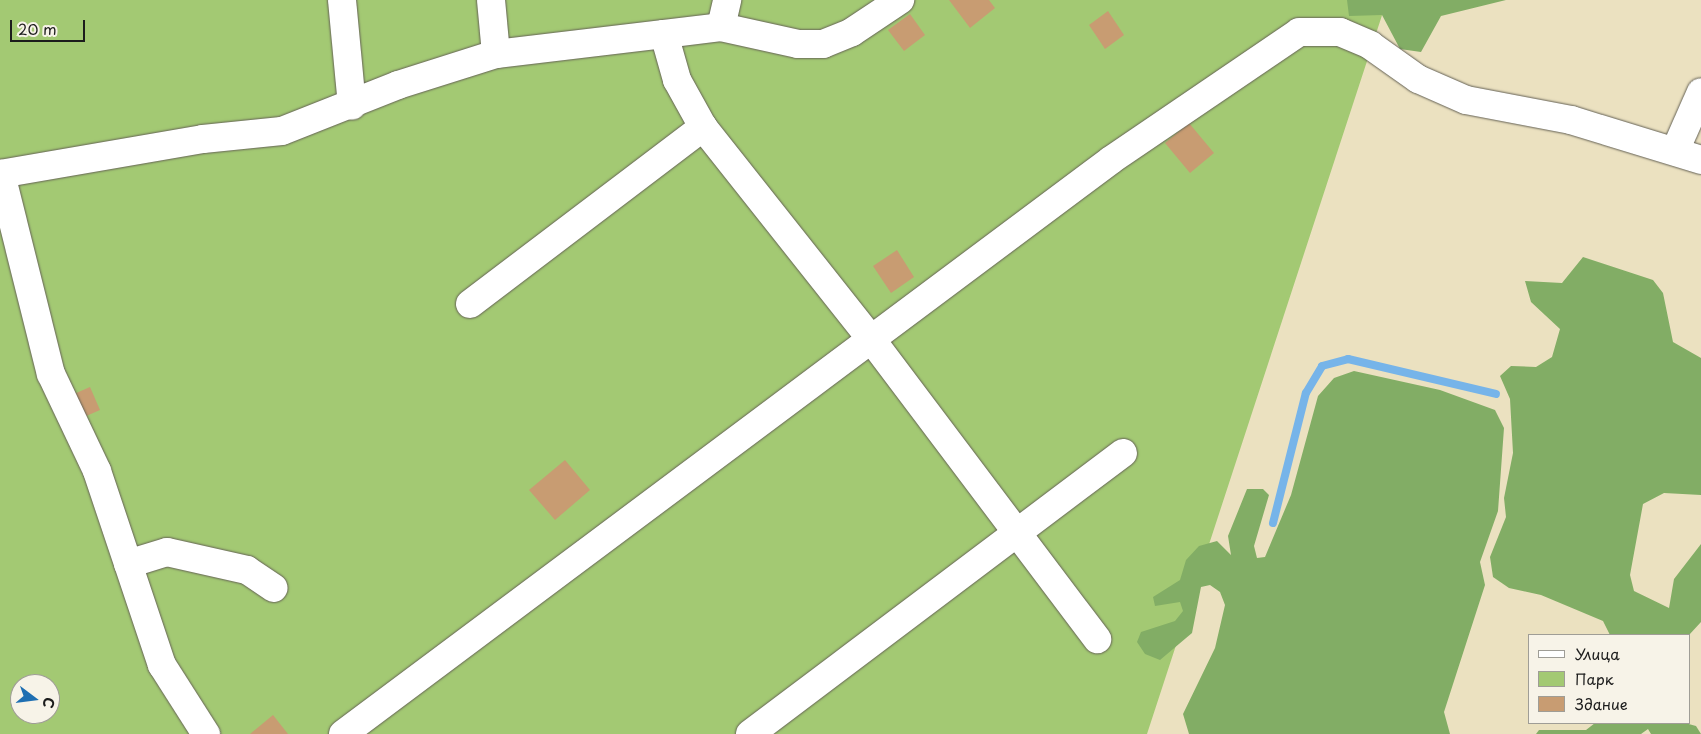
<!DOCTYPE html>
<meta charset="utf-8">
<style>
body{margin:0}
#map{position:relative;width:1701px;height:734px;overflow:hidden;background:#ebe1c0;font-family:"Playpen Sans",sans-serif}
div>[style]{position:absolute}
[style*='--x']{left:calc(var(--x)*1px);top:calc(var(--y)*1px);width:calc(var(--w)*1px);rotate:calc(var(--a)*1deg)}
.green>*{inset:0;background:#a3c973}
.forest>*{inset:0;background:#82ad65}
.stream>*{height:8px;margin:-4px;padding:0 4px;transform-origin:4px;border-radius:4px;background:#76b4e9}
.building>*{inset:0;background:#c89c72}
.roads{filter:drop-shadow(0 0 1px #646155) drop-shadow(0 0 1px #646155)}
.minor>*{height:28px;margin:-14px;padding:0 14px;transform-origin:14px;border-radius:14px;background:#fff}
span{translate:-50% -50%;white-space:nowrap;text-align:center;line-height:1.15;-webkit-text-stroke:4px #f7f3e8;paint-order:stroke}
.legend{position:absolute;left:1528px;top:634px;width:162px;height:90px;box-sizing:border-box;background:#f7f3e8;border:1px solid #9f9d96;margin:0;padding:6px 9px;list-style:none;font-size:15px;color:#1c1c1c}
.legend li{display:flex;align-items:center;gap:10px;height:25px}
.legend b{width:25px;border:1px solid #9f9d96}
.north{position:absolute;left:10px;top:674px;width:50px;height:50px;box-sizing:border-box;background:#f7f3e8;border:1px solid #9f9d96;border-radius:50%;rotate:105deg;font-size:14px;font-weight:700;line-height:20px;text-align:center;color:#1c1c1c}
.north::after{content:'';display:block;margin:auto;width:18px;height:22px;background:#1f6fb2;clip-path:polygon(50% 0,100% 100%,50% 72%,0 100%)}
.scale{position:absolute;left:10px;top:20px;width:75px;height:22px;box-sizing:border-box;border:2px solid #1c1c1c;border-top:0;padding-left:6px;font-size:15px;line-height:18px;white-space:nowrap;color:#1c1c1c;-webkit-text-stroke:4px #f7f3e8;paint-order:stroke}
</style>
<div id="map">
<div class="green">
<div style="clip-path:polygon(evenodd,0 0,1387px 0,1147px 734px,0 734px,0 0,20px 684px,50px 684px,50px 714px,20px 714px,20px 684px)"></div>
</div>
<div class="forest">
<div style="clip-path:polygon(1347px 0,1506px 0,1441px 16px,1421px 52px,1400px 49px,1382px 15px,1349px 16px)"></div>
<div style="clip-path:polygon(1583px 257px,1653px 280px,1663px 293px,1673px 342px,1701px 358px,1701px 495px,1664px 493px,1643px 504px,1630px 575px,1634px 591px,1669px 608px,1674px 579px,1701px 544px,1701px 622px,1689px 635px,1610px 635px,1603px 621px,1541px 595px,1509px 588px,1493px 577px,1490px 557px,1506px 517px,1504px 498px,1513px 453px,1510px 399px,1500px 376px,1511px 366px,1536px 367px,1552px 357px,1560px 329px,1531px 302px,1525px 281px,1562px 283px)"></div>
<div style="clip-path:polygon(1354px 371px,1440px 390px,1495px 410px,1504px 428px,1498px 511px,1480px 562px,1485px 585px,1444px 712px,1450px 734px,1189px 734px,1183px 714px,1215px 648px,1225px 605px,1220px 592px,1210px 585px,1201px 587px,1192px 633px,1160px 660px,1145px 654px,1137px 642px,1141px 632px,1175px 621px,1183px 611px,1180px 602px,1155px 606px,1153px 597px,1180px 580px,1186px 560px,1199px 546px,1217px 541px,1231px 555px,1228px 536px,1247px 489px,1263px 489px,1269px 495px,1254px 546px,1257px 558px,1265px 557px,1291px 495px,1318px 396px,1334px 378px)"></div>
<div style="clip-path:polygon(1595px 723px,1685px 723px,1696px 726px,1701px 734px,1651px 734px,1648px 729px,1641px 734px,1536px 734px,1539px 730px,1586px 730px)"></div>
</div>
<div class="stream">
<div style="--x:1273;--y:523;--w:134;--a:-75.8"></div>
<div style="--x:1306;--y:393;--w:31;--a:-59"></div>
<div style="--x:1322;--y:366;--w:27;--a:-15"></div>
<div style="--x:1348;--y:359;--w:152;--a:13.3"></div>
</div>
<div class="building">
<div style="clip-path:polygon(949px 0,989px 0,995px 8px,970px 28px)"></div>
<div style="clip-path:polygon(1108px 11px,1124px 35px,1105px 49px,1089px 25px)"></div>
<div style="clip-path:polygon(910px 14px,925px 35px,904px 51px,888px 30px)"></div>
<div style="clip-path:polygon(1189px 123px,1214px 153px,1190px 173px,1165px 143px)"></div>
<div style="clip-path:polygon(897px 250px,914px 277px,891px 293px,873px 266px)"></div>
<div style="clip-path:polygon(90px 387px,100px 410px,84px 417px,74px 394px)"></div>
<div style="clip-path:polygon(565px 460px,590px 490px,555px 520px,529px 490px)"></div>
<div style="clip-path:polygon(273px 715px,288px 734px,250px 734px)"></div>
</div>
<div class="roads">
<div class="minor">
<div style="--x:342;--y:0;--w:106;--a:84.6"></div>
<div style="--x:491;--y:0;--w:54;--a:84.7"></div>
<div style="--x:721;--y:27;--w:28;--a:-77"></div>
<div style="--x:664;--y:34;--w:57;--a:-7"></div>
<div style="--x:721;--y:27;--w:79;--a:12.4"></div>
<div style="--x:798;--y:44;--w:25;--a:0"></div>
<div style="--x:823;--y:44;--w:31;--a:-22"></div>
<div style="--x:852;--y:32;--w:58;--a:-33.7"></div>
<div style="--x:1675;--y:151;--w:64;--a:-66.2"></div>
<div style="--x:0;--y:174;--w:206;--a:-9.8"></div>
<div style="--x:203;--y:139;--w:79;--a:-5.8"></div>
<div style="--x:282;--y:131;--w:125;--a:-21.6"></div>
<div style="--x:398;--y:85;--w:103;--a:-17.6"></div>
<div style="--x:496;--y:54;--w:169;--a:-6.8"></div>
<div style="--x:664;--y:34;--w:48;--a:74.2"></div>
<div style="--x:677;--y:80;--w:54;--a:61"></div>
<div style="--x:703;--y:127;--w:270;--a:51.6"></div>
<div style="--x:871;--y:339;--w:376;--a:53"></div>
<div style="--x:1;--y:174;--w:206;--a:76"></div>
<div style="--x:51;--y:374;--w:107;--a:64.6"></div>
<div style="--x:97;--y:471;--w:205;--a:71.5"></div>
<div style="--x:162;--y:665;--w:82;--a:57.5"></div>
<div style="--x:470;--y:304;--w:293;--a:-37.2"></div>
<div style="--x:128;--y:564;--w:41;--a:-17.1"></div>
<div style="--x:167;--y:552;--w:82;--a:12.7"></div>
<div style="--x:247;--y:570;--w:32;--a:34"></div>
<div style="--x:343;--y:734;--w:959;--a:-36.77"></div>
<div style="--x:1111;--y:160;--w:227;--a:-34.2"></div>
<div style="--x:1299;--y:32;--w:41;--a:0"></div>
<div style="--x:1340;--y:32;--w:33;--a:23"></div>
<div style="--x:1370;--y:45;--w:59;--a:35.3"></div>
<div style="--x:1418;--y:79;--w:52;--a:23.6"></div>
<div style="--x:1466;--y:100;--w:107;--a:10.8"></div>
<div style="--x:1571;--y:120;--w:136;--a:17.1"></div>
<div style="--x:750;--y:734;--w:467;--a:-37"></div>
</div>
</div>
<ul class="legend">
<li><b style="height:6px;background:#fff"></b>Улица</li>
<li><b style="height:14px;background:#a3c973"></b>Парк</li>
<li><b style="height:14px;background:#c89c72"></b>Здание</li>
</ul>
<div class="north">С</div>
<div class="scale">20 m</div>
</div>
